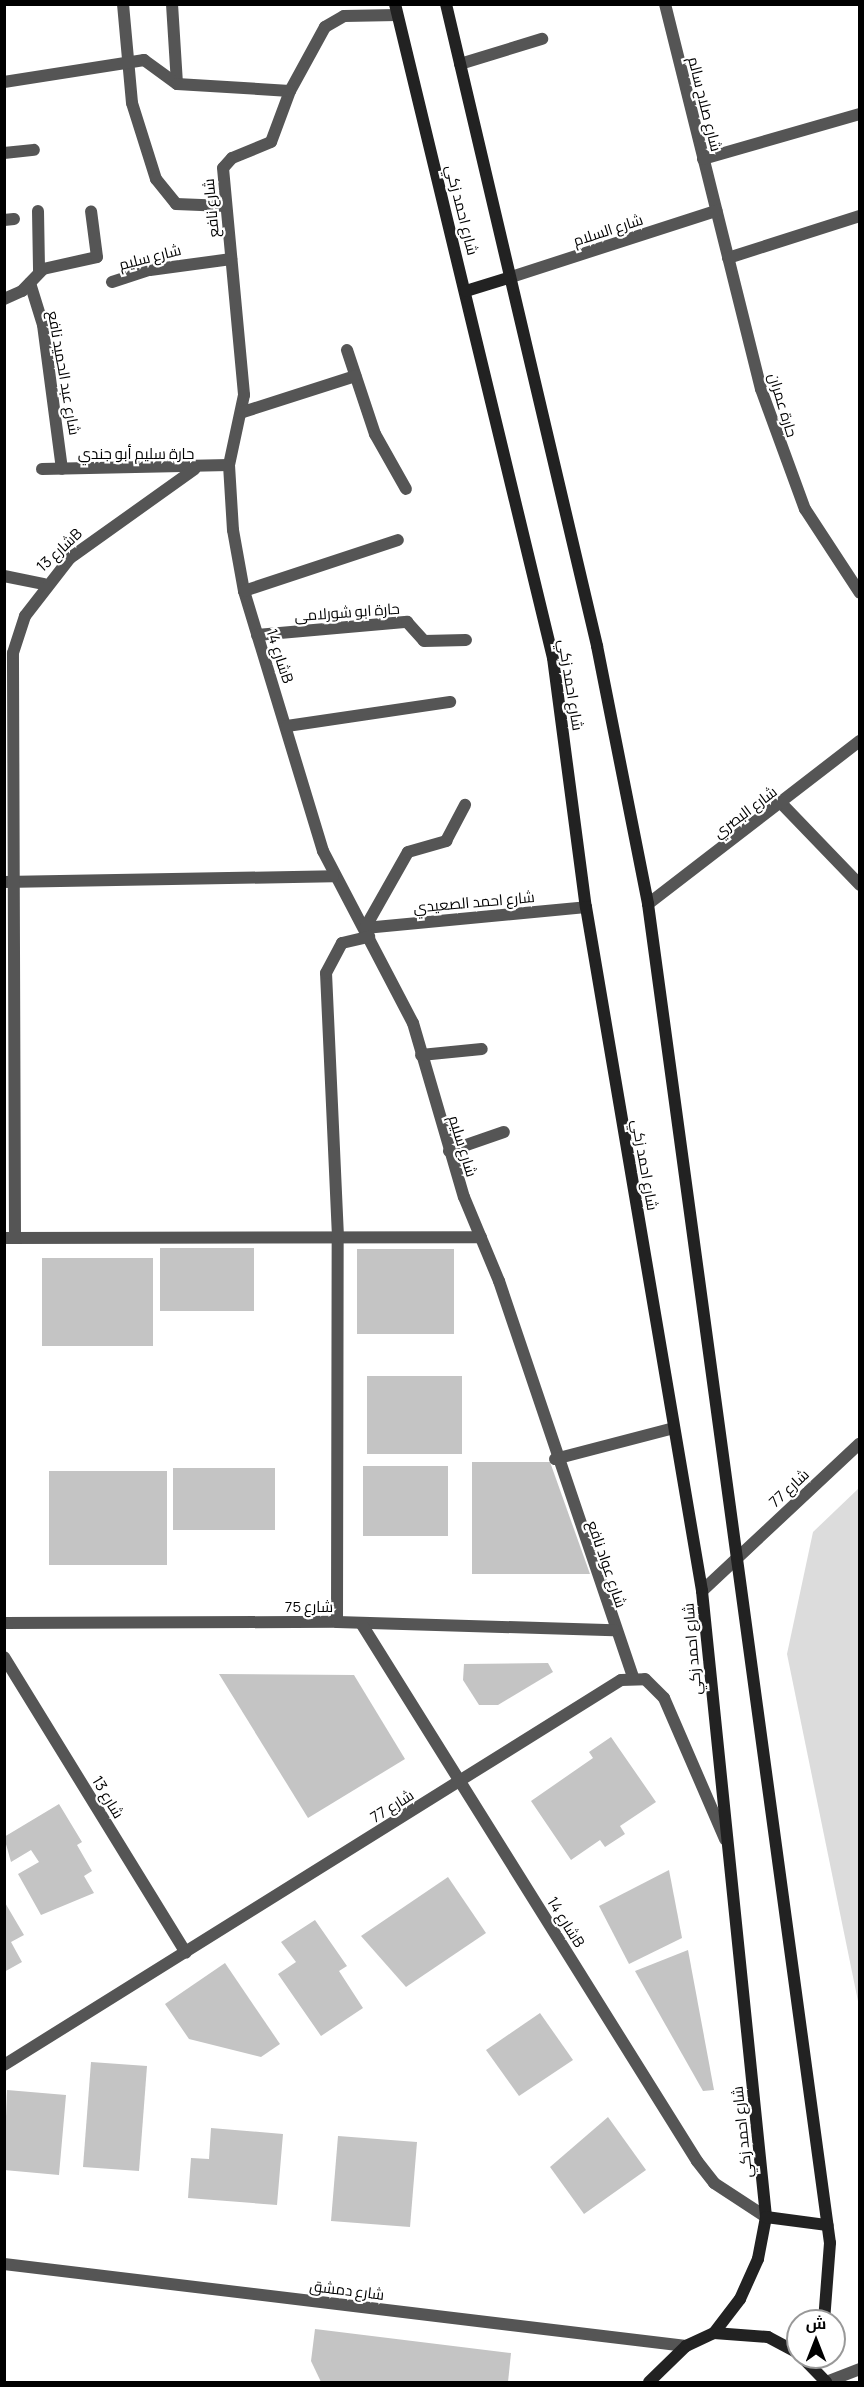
<!DOCTYPE html>
<meta charset="utf-8">
<style>
body{margin:0}
#map{position:relative;width:864px;height:2387px;overflow:hidden;background:#fff;font-family:Manrope,Cairo,sans-serif}
div>[style]{position:absolute}
[style*='--x']{left:calc(var(--x)*1px);top:calc(var(--y)*1px);width:calc(var(--w)*1px);rotate:calc(var(--a)*1deg)}
.green>*{inset:0;background:#dcdcdc}
.building>*{inset:0;background:#c4c4c4}
.lane>*{height:12px;margin:-6px;padding:0 6px;transform-origin:6px;border-radius:6px;background:#555}
.street>*{height:12px;margin:-6px;padding:0 6px;transform-origin:6px;border-radius:6px;background:#555}
.secondary>*{height:12px;margin:-6px;padding:0 6px;transform-origin:6px;border-radius:6px;background:#222}
span{translate:-50% -50%;white-space:nowrap;text-align:center;line-height:1.15;-webkit-text-stroke:4.5px #fff;paint-order:stroke}
.street-label{font-size:15px;color:#000}
.frame{position:absolute;inset:0;border:6px solid #000;pointer-events:none}
.north{position:absolute;left:786px;top:2309px;width:60px;height:60px;box-sizing:border-box;background:#fff;border:2px solid #999;border-radius:50%;rotate:0deg;font-size:16px;font-weight:700;line-height:24px;text-align:center;color:#000}
.north::after{content:'';display:block;margin:auto;width:21px;height:27px;background:#000;clip-path:polygon(50% 0,100% 100%,50% 72%,0 100%)}
</style>
<div id="map">
<div class="green">
<div style="clip-path:polygon(859px 1488px,859px 2006px,787px 1654px,813px 1532px)"></div>
</div>
<div class="building">
<div style="clip-path:polygon(160px 1248px,254px 1248px,254px 1311px,160px 1311px)"></div>
<div style="clip-path:polygon(357px 1249px,454px 1249px,454px 1334px,357px 1334px)"></div>
<div style="clip-path:polygon(42px 1258px,153px 1258px,153px 1346px,42px 1346px)"></div>
<div style="clip-path:polygon(367px 1376px,462px 1376px,462px 1454px,367px 1454px)"></div>
<div style="clip-path:polygon(472px 1462px,550px 1462px,590px 1574px,472px 1574px)"></div>
<div style="clip-path:polygon(363px 1466px,448px 1466px,448px 1536px,363px 1536px)"></div>
<div style="clip-path:polygon(173px 1468px,275px 1468px,275px 1530px,173px 1530px)"></div>
<div style="clip-path:polygon(49px 1471px,167px 1471px,167px 1565px,49px 1565px)"></div>
<div style="clip-path:polygon(548px 1663px,553px 1672px,498px 1705px,479px 1705px,463px 1680px,464px 1664px)"></div>
<div style="clip-path:polygon(219px 1674px,354px 1675px,405px 1759px,308px 1818px)"></div>
<div style="clip-path:polygon(611px 1737px,656px 1802px,620px 1826px,625px 1834px,605px 1847px,600px 1840px,571px 1860px,531px 1801px,593px 1758px,589px 1752px)"></div>
<div style="clip-path:polygon(59px 1804px,82px 1842px,77px 1845px,92px 1871px,84px 1876px,94px 1893px,41px 1915px,18px 1874px,39px 1862px,31px 1850px,11px 1862px,4px 1837px)"></div>
<div style="clip-path:polygon(669px 1870px,682px 1938px,629px 1964px,599px 1906px)"></div>
<div style="clip-path:polygon(448px 1877px,486px 1933px,406px 1987px,361px 1936px)"></div>
<div style="clip-path:polygon(4px 1901px,24px 1935px,11px 1942px,22px 1962px,4px 1972px)"></div>
<div style="clip-path:polygon(315px 1920px,347px 1966px,339px 1971px,363px 2008px,321px 2036px,278px 1974px,296px 1962px,281px 1942px)"></div>
<div style="clip-path:polygon(688px 1950px,714px 2090px,703px 2091px,635px 1971px)"></div>
<div style="clip-path:polygon(225px 1963px,280px 2044px,261px 2057px,189px 2039px,165px 2004px)"></div>
<div style="clip-path:polygon(540px 2013px,573px 2060px,519px 2096px,486px 2050px)"></div>
<div style="clip-path:polygon(91px 2062px,147px 2066px,139px 2171px,83px 2167px)"></div>
<div style="clip-path:polygon(7px 2090px,66px 2095px,59px 2175px,4px 2170px)"></div>
<div style="clip-path:polygon(608px 2117px,646px 2170px,584px 2214px,550px 2167px)"></div>
<div style="clip-path:polygon(211px 2128px,283px 2134px,277px 2205px,188px 2198px,191px 2158px,209px 2159px)"></div>
<div style="clip-path:polygon(338px 2136px,417px 2142px,410px 2227px,331px 2221px)"></div>
<div style="clip-path:polygon(315px 2329px,511px 2353px,508px 2382px,321px 2382px,311px 2361px)"></div>
</div>
<div class="lane">
<div style="--x:460;--y:64;--w:86;--a:-17"></div>
</div>
<div class="street">
<div style="--x:123;--y:4;--w:99;--a:84.8"></div>
<div style="--x:132;--y:103;--w:80;--a:72.5"></div>
<div style="--x:156;--y:179;--w:32;--a:51"></div>
<div style="--x:176;--y:204;--w:50;--a:2.3"></div>
<div style="--x:172;--y:4;--w:80;--a:86.4"></div>
<div style="--x:665;--y:4;--w:397;--a:76"></div>
<div style="--x:761;--y:389;--w:128;--a:69.9"></div>
<div style="--x:805;--y:509;--w:100;--a:56.8"></div>
<div style="--x:397;--y:15;--w:53;--a:178.9"></div>
<div style="--x:344;--y:16;--w:22;--a:150"></div>
<div style="--x:325;--y:27;--w:73;--a:118.7"></div>
<div style="--x:290;--y:91;--w:54;--a:110.4"></div>
<div style="--x:271;--y:142;--w:42;--a:157.7"></div>
<div style="--x:232;--y:158;--w:13;--a:132"></div>
<div style="--x:223;--y:168;--w:228;--a:84.7"></div>
<div style="--x:244;--y:395;--w:72;--a:102.1"></div>
<div style="--x:229;--y:465;--w:65;--a:86.5"></div>
<div style="--x:233;--y:530;--w:62;--a:79.8"></div>
<div style="--x:244;--y:591;--w:272;--a:73.1"></div>
<div style="--x:323;--y:851;--w:194;--a:62.4"></div>
<div style="--x:413;--y:1023;--w:181;--a:73.7"></div>
<div style="--x:464;--y:1197;--w:91;--a:67.4"></div>
<div style="--x:499;--y:1281;--w:419;--a:71.3"></div>
<div style="--x:4;--y:82;--w:142;--a:-8.9"></div>
<div style="--x:144;--y:60;--w:41;--a:36"></div>
<div style="--x:177;--y:84;--w:113;--a:3.5"></div>
<div style="--x:4;--y:153;--w:30;--a:-6"></div>
<div style="--x:703;--y:159;--w:163;--a:-16"></div>
<div style="--x:38;--y:211;--w:60;--a:89"></div>
<div style="--x:4;--y:220;--w:10;--a:-6"></div>
<div style="--x:728;--y:258;--w:139;--a:-17.7"></div>
<div style="--x:508;--y:278;--w:219;--a:-17.9"></div>
<div style="--x:112;--y:282;--w:40;--a:-18"></div>
<div style="--x:150;--y:270;--w:82;--a:-7.7"></div>
<div style="--x:30;--y:283;--w:44;--a:72.8"></div>
<div style="--x:43;--y:325;--w:145;--a:82.5"></div>
<div style="--x:4;--y:299;--w:20;--a:-24"></div>
<div style="--x:22;--y:291;--w:30;--a:-46"></div>
<div style="--x:43;--y:269;--w:55;--a:-12.5"></div>
<div style="--x:97;--y:257;--w:46;--a:-97.4"></div>
<div style="--x:347;--y:350;--w:89;--a:71.6"></div>
<div style="--x:375;--y:434;--w:63;--a:60.6"></div>
<div style="--x:243;--y:412;--w:118;--a:-17.8"></div>
<div style="--x:42;--y:469;--w:187;--a:-1.2"></div>
<div style="--x:4;--y:576;--w:41;--a:11.3"></div>
<div style="--x:244;--y:591;--w:162;--a:-18.3"></div>
<div style="--x:257;--y:635;--w:151;--a:-5"></div>
<div style="--x:407;--y:622;--w:25;--a:48"></div>
<div style="--x:424;--y:641;--w:42;--a:-1.4"></div>
<div style="--x:287;--y:726;--w:165;--a:-8.4"></div>
<div style="--x:781;--y:803;--w:114;--a:46.1"></div>
<div style="--x:4;--y:882;--w:329;--a:-1"></div>
<div style="--x:648;--y:904;--w:267;--a:-37.6"></div>
<div style="--x:365;--y:928;--w:222;--a:-5.4"></div>
<div style="--x:365;--y:928;--w:87;--a:-60.5"></div>
<div style="--x:408;--y:852;--w:40;--a:-16"></div>
<div style="--x:446;--y:841;--w:41;--a:-62.2"></div>
<div style="--x:421;--y:1055;--w:61;--a:-5.6"></div>
<div style="--x:449;--y:1151;--w:58;--a:-19.1"></div>
<div style="--x:4;--y:1238;--w:477;--a:-0.1"></div>
<div style="--x:15;--y:1238;--w:585;--a:-90.2"></div>
<div style="--x:13;--y:653;--w:39;--a:-72"></div>
<div style="--x:25;--y:616;--w:73;--a:-52.2"></div>
<div style="--x:70;--y:558;--w:153;--a:-35.5"></div>
<div style="--x:555;--y:1459;--w:123;--a:-14.6"></div>
<div style="--x:702;--y:1591;--w:216;--a:-43.1"></div>
<div style="--x:337;--y:1622;--w:385;--a:-89.9"></div>
<div style="--x:338;--y:1237;--w:264;--a:-92.6"></div>
<div style="--x:326;--y:973;--w:34;--a:-62"></div>
<div style="--x:342;--y:943;--w:28;--a:-13"></div>
<div style="--x:4;--y:1623;--w:333;--a:-0.2"></div>
<div style="--x:337;--y:1622;--w:277;--a:1.7"></div>
<div style="--x:361;--y:1623;--w:634;--a:58.01"></div>
<div style="--x:697;--y:2161;--w:28;--a:52"></div>
<div style="--x:714;--y:2183;--w:62;--a:33.2"></div>
<div style="--x:4;--y:1657;--w:347;--a:58.4"></div>
<div style="--x:4;--y:2065;--w:727;--a:-31.96"></div>
<div style="--x:621;--y:1680;--w:24;--a:-2"></div>
<div style="--x:645;--y:1679;--w:27;--a:45"></div>
<div style="--x:664;--y:1698;--w:154;--a:66.6"></div>
<div style="--x:4;--y:2264;--w:687;--a:6.86"></div>
<div style="--x:826;--y:2382;--w:36;--a:-21"></div>
</div>
<div class="secondary">
<div style="--x:395;--y:4;--w:673;--a:76.42"></div>
<div style="--x:553;--y:658;--w:251;--a:82.5"></div>
<div style="--x:586;--y:907;--w:694;--a:80.37"></div>
<div style="--x:702;--y:1591;--w:629;--a:84.16"></div>
<div style="--x:766;--y:2217;--w:43;--a:100.8"></div>
<div style="--x:758;--y:2259;--w:44;--a:114.2"></div>
<div style="--x:740;--y:2299;--w:43;--a:127.4"></div>
<div style="--x:446;--y:4;--w:660;--a:76.76"></div>
<div style="--x:597;--y:646;--w:263;--a:78.8"></div>
<div style="--x:648;--y:904;--w:1351;--a:82.26"></div>
<div style="--x:830;--y:2243;--w:78;--a:94.4"></div>
<div style="--x:466;--y:291;--w:44;--a:-17.2"></div>
<div style="--x:766;--y:2217;--w:62;--a:7.5"></div>
<div style="--x:802;--y:2357;--w:35;--a:46"></div>
<div style="--x:649;--y:2382;--w:52;--a:-44.2"></div>
<div style="--x:686;--y:2346;--w:31;--a:-25"></div>
<div style="--x:714;--y:2333;--w:54;--a:4.2"></div>
<div style="--x:768;--y:2337;--w:34;--a:28"></div>
</div>
<div class="street-label">
<span style="left:705px;top:104px;rotate:76deg">شارع صلاح سالم</span>
<span style="left:211px;top:208px;rotate:-95deg">شارع نافع</span>
<span style="left:462px;top:210px;rotate:76deg">شارع احمد زكي</span>
<span style="left:608px;top:230px;rotate:-18deg">شارع السلام</span>
<span style="left:150px;top:257px;rotate:-14deg">شارع سليم</span>
<span style="left:64px;top:373px;rotate:80deg">شارع عبد الحميد نافع</span>
<span style="left:783px;top:405px;rotate:73deg">حارة عمران</span>
<span style="left:136px;top:454px">حارة سليم أبو جندي</span>
<span style="left:59px;top:550px;rotate:-43deg">شارع 13B</span>
<span style="left:347px;top:612px;rotate:-4deg">حارة ابو شورلامى</span>
<span style="left:280px;top:656px;rotate:72deg">شارع 14B</span>
<span style="left:571px;top:685px;rotate:81deg">شارع احمد زكي</span>
<span style="left:745px;top:812px;rotate:-37deg">شارع البصري</span>
<span style="left:474px;top:902px;rotate:-5deg">شارع احمد الصعيدي</span>
<span style="left:463px;top:1146px;rotate:73deg">شارع سليم</span>
<span style="left:645px;top:1165px;rotate:80deg">شارع احمد زكي</span>
<span style="left:789px;top:1488px;rotate:-43deg">شارع 77</span>
<span style="left:607px;top:1564px;rotate:71deg">شارع عواد نافع</span>
<span style="left:309px;top:1607px">شارع 75</span>
<span style="left:692px;top:1649px;rotate:-95deg">شارع احمد زكي</span>
<span style="left:108px;top:1797px;rotate:59deg">شارع 13</span>
<span style="left:392px;top:1806px;rotate:-32deg">شارع 77</span>
<span style="left:566px;top:1922px;rotate:58deg">شارع 14B</span>
<span style="left:742px;top:2132px;rotate:-96deg">شارع احمد زكي</span>
<span style="left:347px;top:2290px;rotate:7deg">شارع دمشق</span>
</div>
<div class="frame"></div>
<div class="north">ش</div>
</div>
